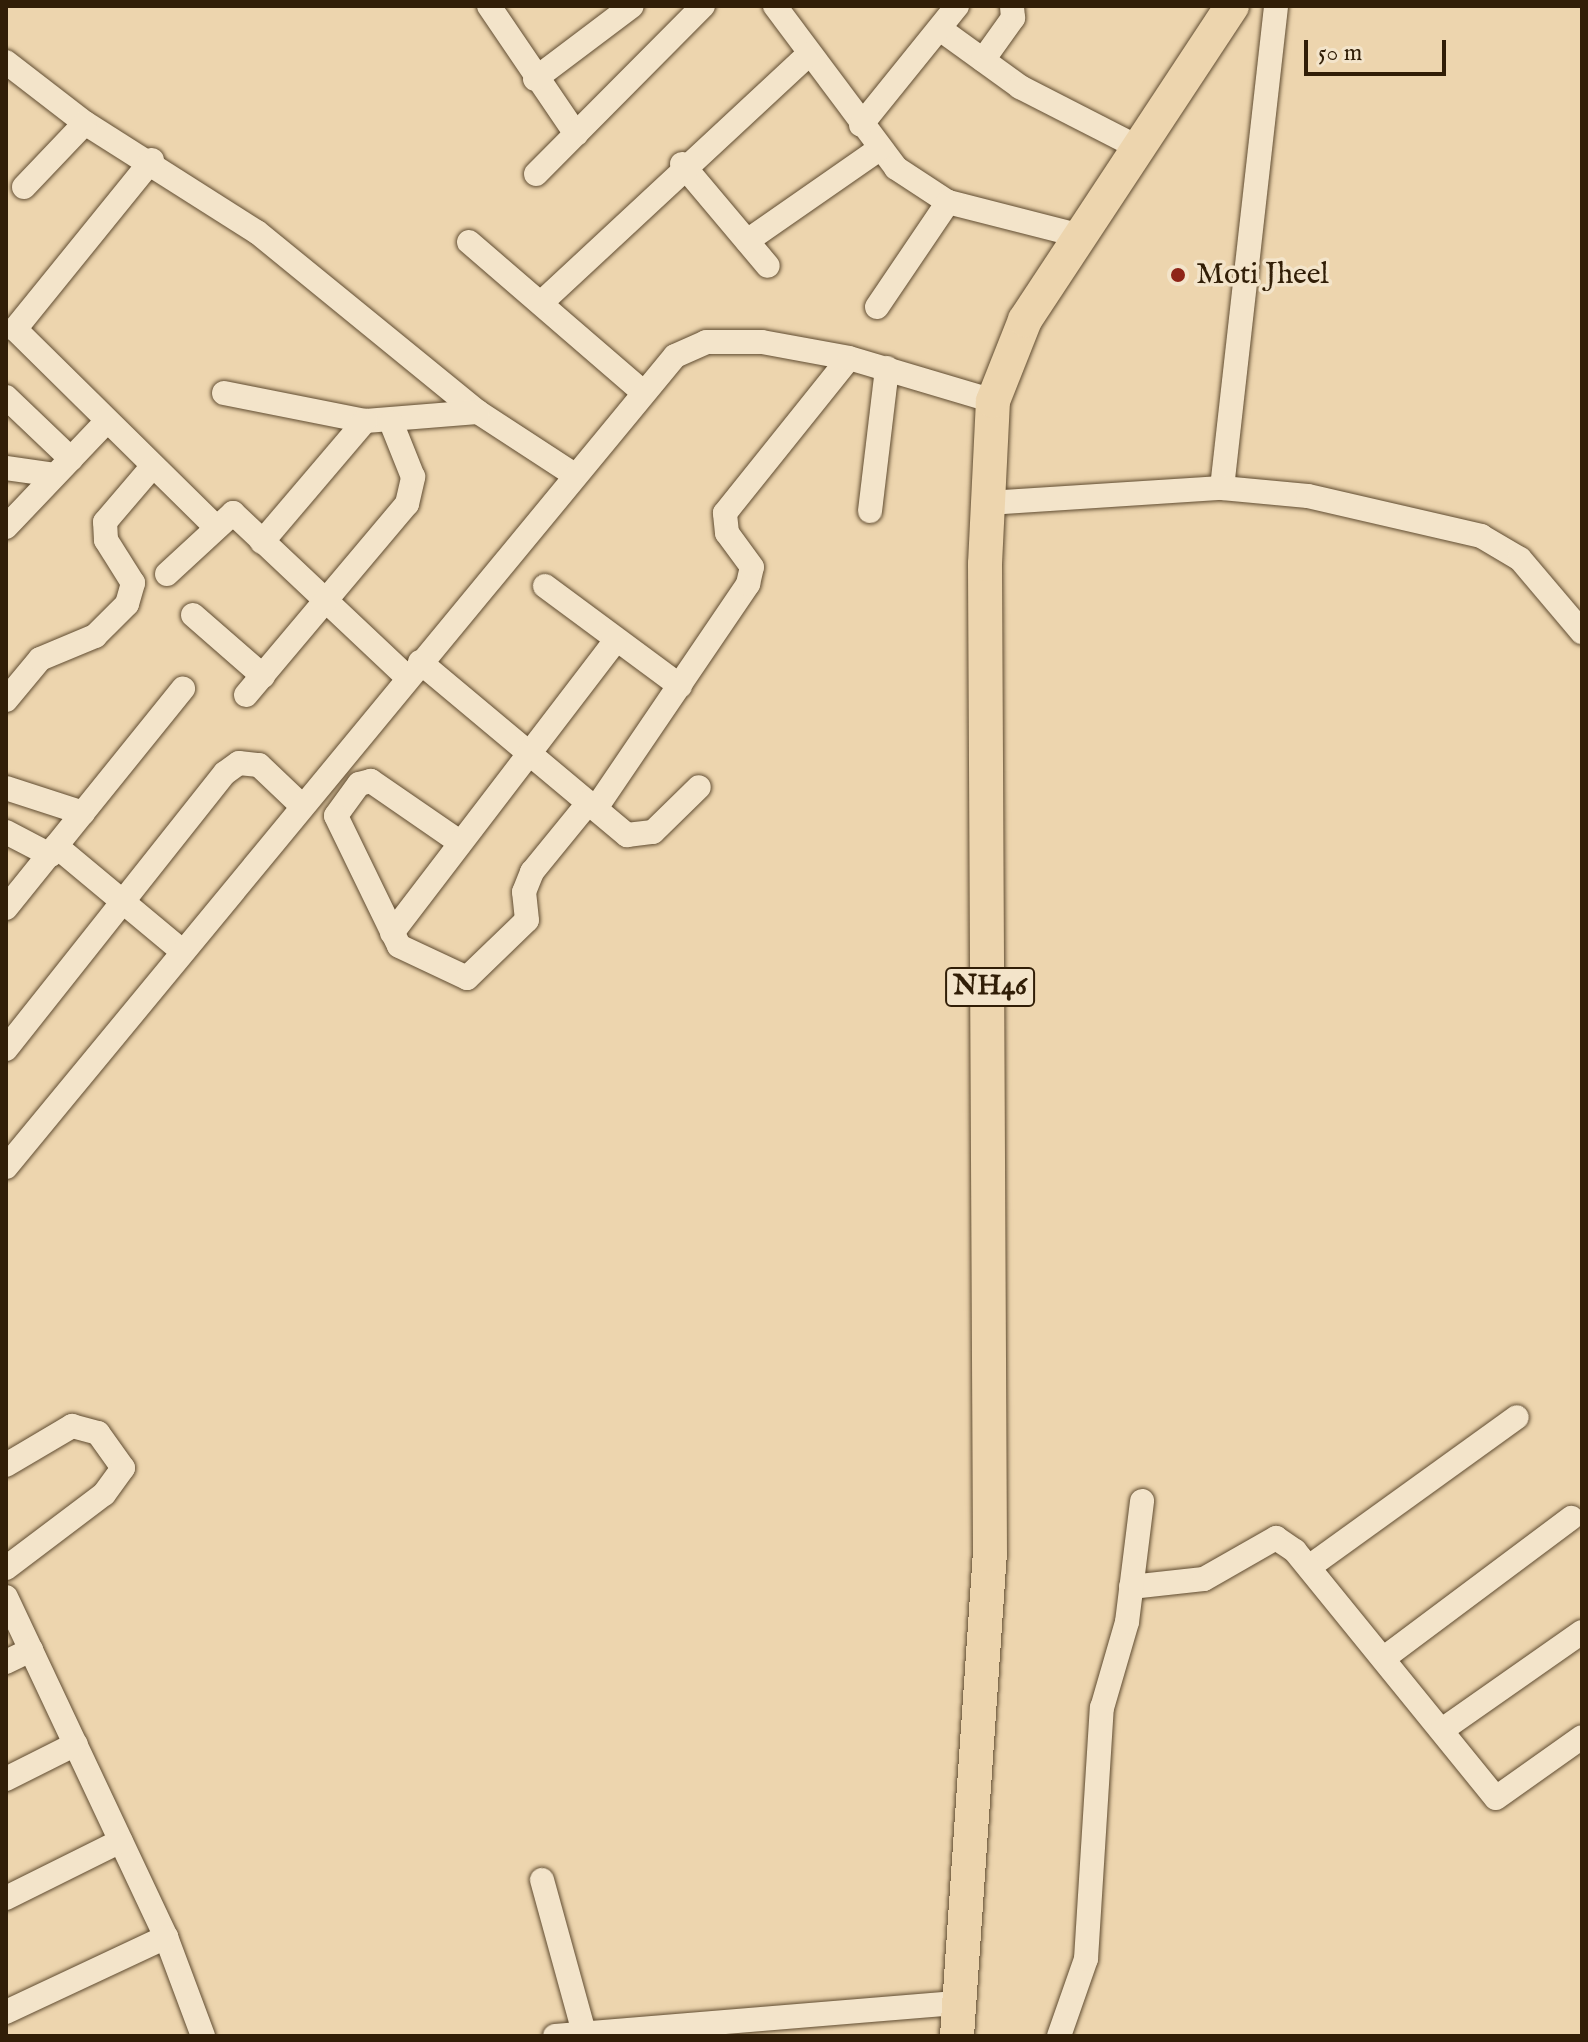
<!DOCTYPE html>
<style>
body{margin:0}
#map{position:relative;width:1588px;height:2042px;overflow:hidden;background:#edd5ae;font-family:"IM FELL English",serif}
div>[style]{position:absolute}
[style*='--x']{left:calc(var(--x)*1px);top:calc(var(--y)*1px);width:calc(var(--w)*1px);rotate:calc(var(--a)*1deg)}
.roads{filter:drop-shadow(0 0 2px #604c31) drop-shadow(0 0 2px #604c31)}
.minor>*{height:24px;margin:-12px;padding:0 12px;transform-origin:12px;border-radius:12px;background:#f3e4ca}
.highway>*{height:34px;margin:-17px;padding:0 17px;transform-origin:17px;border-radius:17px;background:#edd5ae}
.dots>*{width:22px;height:22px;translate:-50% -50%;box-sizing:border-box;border:4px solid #f3e4ca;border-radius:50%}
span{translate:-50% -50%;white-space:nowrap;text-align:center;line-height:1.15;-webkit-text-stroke:7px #f3e4ca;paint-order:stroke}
.shield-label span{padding:2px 6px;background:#f3e4ca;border:2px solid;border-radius:6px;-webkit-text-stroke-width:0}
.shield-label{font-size:28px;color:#311e07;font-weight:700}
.poi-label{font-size:30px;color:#311e07}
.left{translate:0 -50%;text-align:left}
.frame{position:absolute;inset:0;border:8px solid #311e07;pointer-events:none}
.scale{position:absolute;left:1304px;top:40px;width:142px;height:36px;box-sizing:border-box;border:4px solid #311e07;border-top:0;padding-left:10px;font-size:24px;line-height:28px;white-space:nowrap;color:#311e07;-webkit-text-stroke:6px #f3e4ca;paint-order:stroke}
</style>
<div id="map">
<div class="roads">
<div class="minor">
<div style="--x:489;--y:6;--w:155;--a:55.8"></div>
<div style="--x:775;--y:6;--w:202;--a:53.2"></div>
<div style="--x:896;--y:168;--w:62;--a:33.2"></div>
<div style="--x:948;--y:202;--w:137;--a:14.3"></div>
<div style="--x:940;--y:29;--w:99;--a:35.9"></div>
<div style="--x:1020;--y:87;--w:131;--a:27.1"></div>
<div style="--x:983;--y:60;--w:52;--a:-54.5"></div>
<div style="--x:1013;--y:18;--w:12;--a:-95"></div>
<div style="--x:6;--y:62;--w:100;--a:37.7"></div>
<div style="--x:85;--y:123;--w:204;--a:32.4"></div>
<div style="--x:257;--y:232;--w:285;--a:39.2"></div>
<div style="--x:478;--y:412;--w:113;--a:33.1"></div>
<div style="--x:535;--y:79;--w:121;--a:-37"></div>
<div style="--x:861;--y:125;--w:153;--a:-51.1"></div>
<div style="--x:152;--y:160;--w:218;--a:129"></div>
<div style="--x:15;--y:329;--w:279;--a:44.6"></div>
<div style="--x:682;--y:164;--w:133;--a:49.9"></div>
<div style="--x:536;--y:174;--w:237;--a:-45.2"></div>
<div style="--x:24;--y:187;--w:88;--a:-46.4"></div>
<div style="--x:747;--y:241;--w:160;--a:-34.8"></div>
<div style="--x:469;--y:242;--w:231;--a:40.8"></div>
<div style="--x:541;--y:303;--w:366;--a:-42.9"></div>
<div style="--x:877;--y:307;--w:127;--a:-55.9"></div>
<div style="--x:224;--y:393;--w:144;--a:11.2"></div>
<div style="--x:365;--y:421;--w:113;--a:-4.6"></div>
<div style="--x:6;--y:397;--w:90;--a:43.6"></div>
<div style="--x:6;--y:468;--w:49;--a:8.1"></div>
<div style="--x:1222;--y:488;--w:485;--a:-83.6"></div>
<div style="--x:988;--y:503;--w:234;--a:-3.7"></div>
<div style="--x:1222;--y:488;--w:86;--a:5.3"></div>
<div style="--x:1308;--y:496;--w:178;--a:13"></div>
<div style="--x:1481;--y:536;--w:45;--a:30.5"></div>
<div style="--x:1520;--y:559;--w:96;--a:49.7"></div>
<div style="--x:870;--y:511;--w:144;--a:-83.2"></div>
<div style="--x:6;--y:527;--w:145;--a:-46.4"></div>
<div style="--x:262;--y:542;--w:159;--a:-49.6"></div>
<div style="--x:167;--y:574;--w:90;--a:-42.7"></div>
<div style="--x:233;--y:513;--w:239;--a:43.3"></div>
<div style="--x:545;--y:586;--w:168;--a:36.5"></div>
<div style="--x:193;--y:615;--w:93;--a:41.1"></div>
<div style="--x:420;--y:662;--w:270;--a:39.9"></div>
<div style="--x:627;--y:835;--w:26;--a:-7"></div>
<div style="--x:653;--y:832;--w:64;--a:-44.4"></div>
<div style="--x:246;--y:695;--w:250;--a:-49.9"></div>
<div style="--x:407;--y:504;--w:28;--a:-77"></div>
<div style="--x:413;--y:477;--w:59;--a:-111.8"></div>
<div style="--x:6;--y:700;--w:53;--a:-50.3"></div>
<div style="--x:40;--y:659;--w:60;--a:-22.7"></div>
<div style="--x:95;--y:636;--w:45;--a:-45"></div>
<div style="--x:127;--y:604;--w:22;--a:-74"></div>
<div style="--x:133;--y:583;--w:51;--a:-122.1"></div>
<div style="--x:106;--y:540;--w:18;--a:-93"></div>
<div style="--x:105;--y:522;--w:72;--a:-49.5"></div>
<div style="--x:6;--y:788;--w:81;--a:18"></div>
<div style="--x:596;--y:808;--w:271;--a:-55.8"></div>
<div style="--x:748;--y:584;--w:17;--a:-77"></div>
<div style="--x:752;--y:567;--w:42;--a:-126.3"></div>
<div style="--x:727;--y:533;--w:20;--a:-96"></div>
<div style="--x:725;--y:513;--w:198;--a:-51.3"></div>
<div style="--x:6;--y:832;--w:50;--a:27.6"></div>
<div style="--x:458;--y:841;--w:106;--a:-145.4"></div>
<div style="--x:371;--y:781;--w:12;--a:166"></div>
<div style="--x:359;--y:784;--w:39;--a:126"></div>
<div style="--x:336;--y:816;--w:144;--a:64.1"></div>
<div style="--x:399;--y:946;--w:75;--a:25.2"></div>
<div style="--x:467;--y:978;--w:83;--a:-44"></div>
<div style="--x:527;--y:920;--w:28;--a:-96"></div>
<div style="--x:524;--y:892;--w:22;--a:-68"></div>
<div style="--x:532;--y:872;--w:90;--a:-50.8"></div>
<div style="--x:56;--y:846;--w:164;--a:39.8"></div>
<div style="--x:6;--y:908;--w:282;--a:-51.1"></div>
<div style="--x:392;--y:933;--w:367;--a:-52.6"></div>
<div style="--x:6;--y:1049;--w:352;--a:-51.6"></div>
<div style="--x:225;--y:773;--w:17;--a:-36"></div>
<div style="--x:239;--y:763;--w:20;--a:6"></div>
<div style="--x:259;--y:765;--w:58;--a:43.6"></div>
<div style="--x:6;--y:1167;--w:1051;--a:-50.48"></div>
<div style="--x:675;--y:356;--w:34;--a:-24"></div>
<div style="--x:706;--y:342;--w:56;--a:0"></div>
<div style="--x:762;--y:342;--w:88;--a:10.4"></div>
<div style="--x:849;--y:358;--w:150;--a:16.6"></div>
<div style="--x:6;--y:1465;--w:77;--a:-30.6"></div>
<div style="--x:72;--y:1426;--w:27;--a:15"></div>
<div style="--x:98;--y:1433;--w:43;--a:54.5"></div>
<div style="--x:123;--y:1468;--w:32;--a:126"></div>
<div style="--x:104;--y:1494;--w:123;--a:142.9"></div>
<div style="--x:1309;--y:1567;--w:256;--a:-35.8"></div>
<div style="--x:1131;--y:1587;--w:73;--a:-6.3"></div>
<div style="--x:1204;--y:1579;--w:83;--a:-29.7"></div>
<div style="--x:1276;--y:1538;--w:23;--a:34"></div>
<div style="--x:1295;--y:1551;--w:318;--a:50.9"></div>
<div style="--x:1496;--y:1798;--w:105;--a:-35.3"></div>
<div style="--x:6;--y:1597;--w:376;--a:64.8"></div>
<div style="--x:166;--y:1937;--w:106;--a:69.5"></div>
<div style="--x:1384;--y:1658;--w:234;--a:-36.8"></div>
<div style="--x:6;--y:1662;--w:28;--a:-26"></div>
<div style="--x:1442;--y:1730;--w:171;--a:-35"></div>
<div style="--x:6;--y:1779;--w:78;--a:-26.6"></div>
<div style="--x:542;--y:1880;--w:162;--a:74.6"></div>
<div style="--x:6;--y:1898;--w:128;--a:-26.4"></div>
<div style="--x:6;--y:2012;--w:177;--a:-25.1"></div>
<div style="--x:555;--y:2036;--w:405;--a:-4.7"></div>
<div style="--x:1059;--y:2036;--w:82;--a:-70.7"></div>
<div style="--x:1086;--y:1959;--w:252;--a:-86.4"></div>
<div style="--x:1102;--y:1708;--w:90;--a:-73.8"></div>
<div style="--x:1127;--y:1622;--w:122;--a:-82.9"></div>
</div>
<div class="highway">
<div style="--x:957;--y:2036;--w:483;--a:-86.1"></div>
<div style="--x:990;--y:1554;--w:990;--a:-90.29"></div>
<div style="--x:985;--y:564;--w:163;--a:-87.2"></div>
<div style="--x:993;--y:401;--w:87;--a:-68.4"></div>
<div style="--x:1025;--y:320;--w:376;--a:-56.6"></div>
</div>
</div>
<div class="dots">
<div style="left:1178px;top:275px;background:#8f2418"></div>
</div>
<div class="shield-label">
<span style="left:990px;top:987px">NH46</span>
</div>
<div class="poi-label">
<span class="left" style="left:1196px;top:275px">Moti Jheel</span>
</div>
<div class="frame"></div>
<div class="scale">50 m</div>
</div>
